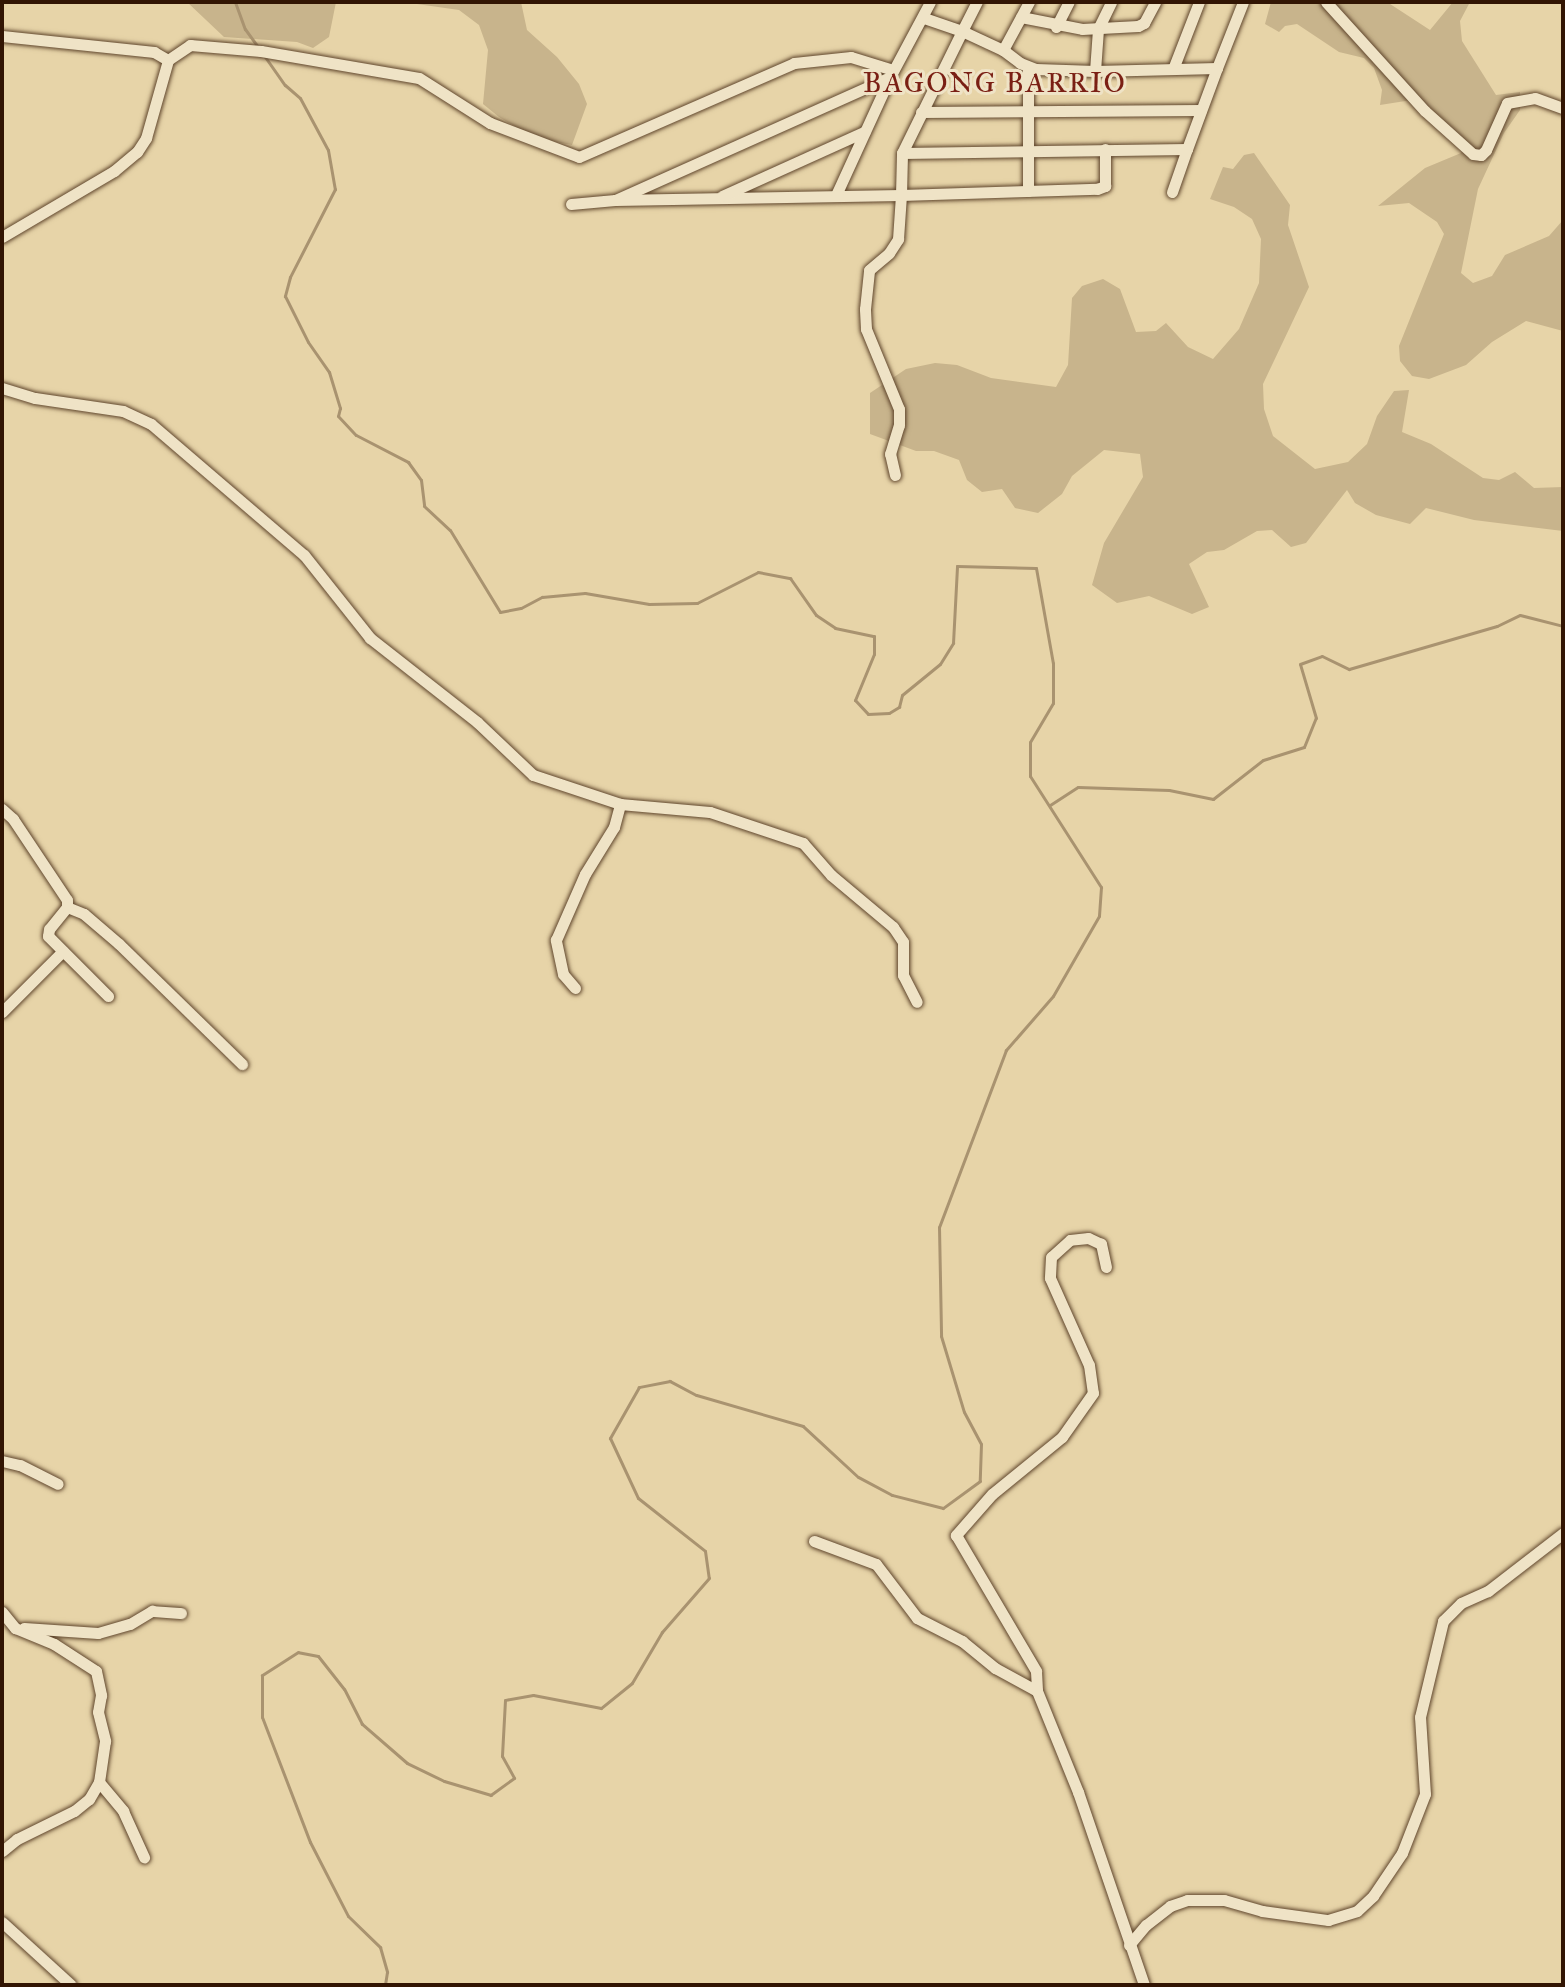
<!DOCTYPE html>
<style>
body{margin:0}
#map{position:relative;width:1565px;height:1987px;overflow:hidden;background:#e7d4a8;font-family:"IM FELL Great Primer",serif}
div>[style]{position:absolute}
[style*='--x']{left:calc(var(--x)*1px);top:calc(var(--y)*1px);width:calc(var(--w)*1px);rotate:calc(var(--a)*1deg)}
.green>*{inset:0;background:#c8b48c}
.stream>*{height:3px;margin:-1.5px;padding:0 1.5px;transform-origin:1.5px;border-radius:1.5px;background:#a99370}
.roads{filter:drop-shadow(0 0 2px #5f452c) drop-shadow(0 0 2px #5f452c)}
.minor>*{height:11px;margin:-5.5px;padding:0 5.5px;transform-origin:5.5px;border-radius:5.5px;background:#efe3c6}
span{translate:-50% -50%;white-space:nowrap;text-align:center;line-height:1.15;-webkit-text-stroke:6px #efe3c6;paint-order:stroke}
.quarter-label{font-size:28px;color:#7a1f14;letter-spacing:2px}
.frame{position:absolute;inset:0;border:4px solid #321503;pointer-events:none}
</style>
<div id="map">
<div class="green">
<div style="clip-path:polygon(187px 2px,336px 2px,329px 37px,313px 48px,297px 42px,224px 37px)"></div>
<div style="clip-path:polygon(403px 2px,521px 2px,527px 30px,557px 57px,579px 84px,587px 104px,572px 145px,535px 138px,499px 117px,483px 104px,488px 50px,479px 25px,459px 10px)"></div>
<div style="clip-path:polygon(1271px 2px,1387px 2px,1430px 30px,1453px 2px,1470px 2px,1460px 21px,1462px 41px,1496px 95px,1520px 92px,1520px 110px,1504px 133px,1478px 189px,1461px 273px,1473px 283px,1492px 276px,1505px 255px,1549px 236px,1563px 220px,1563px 331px,1526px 321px,1492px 342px,1466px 365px,1429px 379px,1412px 376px,1400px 361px,1399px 346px,1444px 234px,1437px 222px,1409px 203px,1378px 206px,1425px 168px,1461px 153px,1466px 143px,1418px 99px,1380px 105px,1382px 90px,1374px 68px,1364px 58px,1339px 52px,1297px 24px,1285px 26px,1279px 32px,1265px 24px)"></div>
<div style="clip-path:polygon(1254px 153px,1290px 205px,1288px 225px,1309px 287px,1263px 384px,1264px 409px,1273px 436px,1315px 469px,1348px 462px,1367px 444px,1377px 416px,1394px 391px,1409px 390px,1402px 432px,1431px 444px,1483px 478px,1499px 480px,1515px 472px,1534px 488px,1563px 487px,1563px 531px,1474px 520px,1426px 508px,1410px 524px,1376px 515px,1355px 503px,1347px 490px,1306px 543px,1291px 547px,1272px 530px,1257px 531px,1224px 550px,1207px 552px,1189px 564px,1209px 607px,1192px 614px,1149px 596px,1117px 603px,1092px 585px,1104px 543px,1143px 477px,1140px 454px,1104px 450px,1072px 476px,1062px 494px,1038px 513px,1015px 508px,1002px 489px,982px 492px,967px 480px,959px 460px,934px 451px,916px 451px,870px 434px,870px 393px,906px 369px,935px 363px,957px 365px,991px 378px,1056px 387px,1068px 365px,1072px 298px,1082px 286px,1103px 279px,1120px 289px,1136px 332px,1156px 331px,1166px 323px,1188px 347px,1213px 359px,1239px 329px,1259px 283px,1261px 239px,1252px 219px,1234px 207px,1210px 199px,1223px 167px,1233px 169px,1244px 155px)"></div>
</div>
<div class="stream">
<div style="--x:235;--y:2;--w:29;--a:70"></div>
<div style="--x:245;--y:29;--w:24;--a:54"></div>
<div style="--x:263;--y:54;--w:38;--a:55"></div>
<div style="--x:285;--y:85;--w:20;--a:41"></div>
<div style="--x:300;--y:98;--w:59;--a:61.7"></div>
<div style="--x:328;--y:150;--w:40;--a:80"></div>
<div style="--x:335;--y:189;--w:99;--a:117.1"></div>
<div style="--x:290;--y:277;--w:20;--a:105"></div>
<div style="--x:285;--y:296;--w:51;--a:63.4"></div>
<div style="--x:308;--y:342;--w:37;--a:55"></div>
<div style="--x:329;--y:372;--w:38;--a:73"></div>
<div style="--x:340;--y:408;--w:8;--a:104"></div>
<div style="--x:338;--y:416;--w:26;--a:47"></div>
<div style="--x:356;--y:435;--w:59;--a:27.4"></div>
<div style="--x:408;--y:462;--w:22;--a:54"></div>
<div style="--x:421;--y:480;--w:26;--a:83"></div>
<div style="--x:424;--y:506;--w:35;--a:43"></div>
<div style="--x:450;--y:530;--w:96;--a:58.6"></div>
<div style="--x:500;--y:612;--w:21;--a:-11"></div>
<div style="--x:521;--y:608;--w:24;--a:-28"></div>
<div style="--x:542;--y:597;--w:43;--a:-5.3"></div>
<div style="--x:585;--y:593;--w:65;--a:9.8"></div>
<div style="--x:649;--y:604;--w:48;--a:-1.2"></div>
<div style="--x:697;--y:603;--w:68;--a:-26.9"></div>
<div style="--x:758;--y:572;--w:33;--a:11"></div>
<div style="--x:790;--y:578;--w:45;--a:54.9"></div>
<div style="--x:816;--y:615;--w:23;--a:34"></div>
<div style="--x:835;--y:628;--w:40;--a:12"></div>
<div style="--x:874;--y:636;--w:18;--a:90"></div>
<div style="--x:874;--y:654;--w:50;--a:112.4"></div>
<div style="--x:855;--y:700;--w:19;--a:47"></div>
<div style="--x:868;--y:714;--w:21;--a:-3"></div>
<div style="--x:889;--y:713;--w:12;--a:-31"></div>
<div style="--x:899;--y:707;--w:12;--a:-76"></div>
<div style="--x:902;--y:695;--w:49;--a:-39.2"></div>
<div style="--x:940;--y:664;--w:25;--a:-58"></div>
<div style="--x:953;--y:643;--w:77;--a:-87"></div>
<div style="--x:957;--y:566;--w:79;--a:1.5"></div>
<div style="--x:1036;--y:568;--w:97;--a:79.9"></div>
<div style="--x:1053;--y:663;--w:40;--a:90"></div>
<div style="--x:1053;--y:703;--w:45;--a:120.5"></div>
<div style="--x:1030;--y:742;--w:34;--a:90"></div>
<div style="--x:1030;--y:776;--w:132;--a:57.4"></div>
<div style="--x:1101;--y:887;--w:29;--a:94"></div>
<div style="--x:1099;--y:916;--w:92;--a:119.9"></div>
<div style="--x:1053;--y:996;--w:72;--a:131"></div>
<div style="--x:1006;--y:1050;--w:189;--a:110.7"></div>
<div style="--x:939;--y:1227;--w:109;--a:88.9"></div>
<div style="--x:941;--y:1336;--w:79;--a:73.2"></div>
<div style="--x:964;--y:1412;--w:36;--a:62"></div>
<div style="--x:981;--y:1444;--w:37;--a:92"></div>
<div style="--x:980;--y:1481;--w:46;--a:143.9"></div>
<div style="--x:943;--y:1508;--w:53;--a:-165.7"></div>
<div style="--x:892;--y:1495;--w:38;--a:-152"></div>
<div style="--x:858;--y:1477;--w:75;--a:-137.2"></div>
<div style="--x:803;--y:1426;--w:111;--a:-163.8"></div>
<div style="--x:696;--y:1395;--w:30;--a:-152"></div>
<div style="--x:670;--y:1381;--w:32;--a:169"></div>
<div style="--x:639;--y:1387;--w:59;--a:119.6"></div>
<div style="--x:610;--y:1438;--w:66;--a:65"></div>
<div style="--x:638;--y:1498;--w:85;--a:38.3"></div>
<div style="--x:705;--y:1551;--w:27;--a:82"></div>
<div style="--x:709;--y:1578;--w:72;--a:131"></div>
<div style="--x:662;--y:1632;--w:59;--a:120.5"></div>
<div style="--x:632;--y:1683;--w:40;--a:141"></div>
<div style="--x:601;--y:1708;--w:69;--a:-169.2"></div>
<div style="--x:533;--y:1695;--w:28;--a:170"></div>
<div style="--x:505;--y:1700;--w:56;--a:93.1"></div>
<div style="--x:502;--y:1756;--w:25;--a:61"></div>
<div style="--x:514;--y:1778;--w:29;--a:144"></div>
<div style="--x:491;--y:1795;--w:49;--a:-163.4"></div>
<div style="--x:444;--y:1781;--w:41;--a:-154.1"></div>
<div style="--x:407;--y:1763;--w:60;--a:-139.1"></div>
<div style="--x:362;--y:1724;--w:39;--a:-117"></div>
<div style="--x:344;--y:1689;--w:42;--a:-128.2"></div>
<div style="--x:318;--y:1656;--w:20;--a:-169"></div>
<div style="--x:298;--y:1652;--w:43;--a:147.4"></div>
<div style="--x:262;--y:1675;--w:42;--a:90"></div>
<div style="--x:262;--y:1717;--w:134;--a:69"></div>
<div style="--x:310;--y:1842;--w:83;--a:62.8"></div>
<div style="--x:348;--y:1916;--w:45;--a:44.1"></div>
<div style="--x:380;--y:1947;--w:26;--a:74"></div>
<div style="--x:387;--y:1972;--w:13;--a:99"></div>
<div style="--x:1050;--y:805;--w:33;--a:-33"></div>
<div style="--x:1078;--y:787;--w:91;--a:1.9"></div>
<div style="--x:1169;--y:790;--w:45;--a:11.6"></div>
<div style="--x:1213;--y:799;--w:63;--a:-38"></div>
<div style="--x:1263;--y:760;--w:43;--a:-17.6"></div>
<div style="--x:1304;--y:747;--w:31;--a:-68"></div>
<div style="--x:1316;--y:718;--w:56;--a:-106.5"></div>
<div style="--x:1300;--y:664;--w:23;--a:-20"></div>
<div style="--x:1322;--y:656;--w:30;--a:26"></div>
<div style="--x:1349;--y:669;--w:154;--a:-16.2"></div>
<div style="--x:1497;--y:626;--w:25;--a:-26"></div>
<div style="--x:1520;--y:615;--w:44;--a:14.3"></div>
</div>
<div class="roads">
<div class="minor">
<div style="--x:1326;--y:2;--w:147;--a:47.8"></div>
<div style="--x:1425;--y:111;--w:64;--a:41.9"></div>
<div style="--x:1473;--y:154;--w:8;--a:7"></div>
<div style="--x:1481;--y:155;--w:7;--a:-45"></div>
<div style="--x:1486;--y:150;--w:51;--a:-65.9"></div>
<div style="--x:1507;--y:103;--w:28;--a:-10"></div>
<div style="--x:1535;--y:98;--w:30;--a:20"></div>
<div style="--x:1021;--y:17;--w:62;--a:11.1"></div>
<div style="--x:1082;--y:29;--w:56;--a:-3.1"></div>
<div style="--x:1138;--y:26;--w:7;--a:-27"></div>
<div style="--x:1144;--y:23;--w:24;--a:-62"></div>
<div style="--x:924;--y:18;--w:40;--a:18.9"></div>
<div style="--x:962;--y:31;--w:33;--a:-63"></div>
<div style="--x:1056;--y:27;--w:28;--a:-63"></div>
<div style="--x:2;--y:36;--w:153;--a:6"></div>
<div style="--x:154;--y:52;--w:16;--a:30"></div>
<div style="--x:1003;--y:50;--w:21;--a:37"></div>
<div style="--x:1020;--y:63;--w:17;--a:21"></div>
<div style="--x:1036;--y:69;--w:59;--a:1.9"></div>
<div style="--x:1095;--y:71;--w:122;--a:-1.4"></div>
<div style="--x:1217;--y:68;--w:71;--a:-68.5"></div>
<div style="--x:1028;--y:67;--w:124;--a:90"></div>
<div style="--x:1173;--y:69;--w:72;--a:-68.8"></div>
<div style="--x:1095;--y:71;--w:42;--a:-85.9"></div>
<div style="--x:1098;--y:29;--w:30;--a:-64"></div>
<div style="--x:890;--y:77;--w:301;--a:155.9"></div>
<div style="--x:615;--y:200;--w:286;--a:-1"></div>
<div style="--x:901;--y:195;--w:42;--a:-88.6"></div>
<div style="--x:902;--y:153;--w:136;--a:-63.8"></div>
<div style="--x:962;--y:31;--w:45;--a:24.9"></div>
<div style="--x:1003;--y:50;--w:55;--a:-61.6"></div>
<div style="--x:921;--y:112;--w:280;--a:-0.4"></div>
<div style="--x:902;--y:153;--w:285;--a:-0.8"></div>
<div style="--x:1187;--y:149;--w:86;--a:-69.7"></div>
<div style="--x:1172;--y:192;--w:46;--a:-70.8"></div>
<div style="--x:836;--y:195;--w:130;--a:-65.4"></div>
<div style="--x:890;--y:77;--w:85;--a:-61.9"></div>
<div style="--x:722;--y:196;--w:156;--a:-24.3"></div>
<div style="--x:571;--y:204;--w:44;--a:-5.2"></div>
<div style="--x:2;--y:237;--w:130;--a:-30.5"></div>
<div style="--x:114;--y:171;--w:30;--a:-40"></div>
<div style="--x:137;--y:152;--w:17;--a:-57"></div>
<div style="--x:146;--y:138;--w:81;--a:-74.2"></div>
<div style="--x:168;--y:60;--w:27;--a:-34"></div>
<div style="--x:190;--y:45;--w:71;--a:4.8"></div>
<div style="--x:261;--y:51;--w:160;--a:9.7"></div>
<div style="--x:419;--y:78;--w:84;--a:32.4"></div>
<div style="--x:490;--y:123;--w:95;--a:20.9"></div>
<div style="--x:579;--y:157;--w:235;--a:-23.6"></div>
<div style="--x:794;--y:63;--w:57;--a:-6"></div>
<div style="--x:851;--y:57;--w:44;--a:17.2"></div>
<div style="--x:2;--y:388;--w:34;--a:17"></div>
<div style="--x:35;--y:398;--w:89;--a:8.4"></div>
<div style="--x:123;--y:411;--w:31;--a:25"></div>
<div style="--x:151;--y:424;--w:201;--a:40.6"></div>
<div style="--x:304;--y:555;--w:106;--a:51.5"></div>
<div style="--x:370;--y:638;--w:136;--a:38.1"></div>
<div style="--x:477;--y:722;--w:77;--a:43.4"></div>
<div style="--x:533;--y:775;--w:92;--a:18.4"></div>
<div style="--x:620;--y:804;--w:90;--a:5.1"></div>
<div style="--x:710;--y:812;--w:98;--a:18.4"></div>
<div style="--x:803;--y:843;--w:43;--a:48.8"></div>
<div style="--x:831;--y:875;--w:81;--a:40"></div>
<div style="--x:893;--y:927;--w:18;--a:56"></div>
<div style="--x:903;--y:942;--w:33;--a:90"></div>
<div style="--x:903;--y:975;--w:30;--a:63"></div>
<div style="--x:895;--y:475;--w:22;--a:-103"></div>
<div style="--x:890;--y:454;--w:30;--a:-73"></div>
<div style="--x:899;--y:425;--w:16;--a:-90"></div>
<div style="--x:899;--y:409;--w:87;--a:-112.4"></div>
<div style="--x:866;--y:329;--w:20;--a:-93"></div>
<div style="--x:865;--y:309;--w:39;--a:-84"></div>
<div style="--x:869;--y:270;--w:26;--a:-40"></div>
<div style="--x:889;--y:253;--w:17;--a:-57"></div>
<div style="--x:898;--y:239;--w:44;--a:-86.1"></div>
<div style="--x:901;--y:195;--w:196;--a:-1.8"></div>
<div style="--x:1097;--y:189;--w:9;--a:-21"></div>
<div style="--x:1105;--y:186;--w:37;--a:-90"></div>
<div style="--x:2;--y:809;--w:15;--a:42"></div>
<div style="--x:13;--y:819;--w:97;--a:56.3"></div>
<div style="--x:67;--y:900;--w:7;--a:90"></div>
<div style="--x:67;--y:907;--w:28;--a:129"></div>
<div style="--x:49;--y:929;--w:7;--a:98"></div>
<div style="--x:48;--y:936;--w:85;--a:45"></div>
<div style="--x:67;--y:907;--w:18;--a:22"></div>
<div style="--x:84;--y:914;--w:46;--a:40.6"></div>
<div style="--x:119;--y:944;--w:172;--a:44.3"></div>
<div style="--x:575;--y:988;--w:18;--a:-131"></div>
<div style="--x:563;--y:974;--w:35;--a:-102"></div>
<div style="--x:556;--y:940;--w:72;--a:-66.3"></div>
<div style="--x:585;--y:874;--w:55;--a:-58.3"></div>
<div style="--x:614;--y:827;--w:24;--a:-75"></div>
<div style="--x:2;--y:1012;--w:86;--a:-45"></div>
<div style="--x:1106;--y:1267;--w:24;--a:-102"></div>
<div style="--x:1101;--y:1244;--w:14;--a:-155"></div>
<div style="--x:1088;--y:1238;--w:18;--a:174"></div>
<div style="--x:1070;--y:1240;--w:25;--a:138"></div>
<div style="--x:1051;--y:1257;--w:21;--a:93"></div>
<div style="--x:1050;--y:1278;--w:95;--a:65.9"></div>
<div style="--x:1089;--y:1365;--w:28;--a:82"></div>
<div style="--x:1093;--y:1393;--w:54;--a:125.2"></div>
<div style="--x:1062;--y:1437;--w:90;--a:140.8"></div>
<div style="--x:992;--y:1494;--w:55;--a:131.3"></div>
<div style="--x:956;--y:1535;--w:158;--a:59.5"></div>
<div style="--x:1036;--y:1671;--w:20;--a:87"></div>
<div style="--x:1037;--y:1691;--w:109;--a:67.9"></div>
<div style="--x:1078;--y:1792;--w:204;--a:71.1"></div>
<div style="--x:2;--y:1461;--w:18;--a:13"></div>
<div style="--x:20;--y:1465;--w:42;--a:26.6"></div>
<div style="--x:814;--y:1541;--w:66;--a:20.4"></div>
<div style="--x:876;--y:1564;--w:68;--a:52.8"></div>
<div style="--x:917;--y:1618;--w:51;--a:27.1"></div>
<div style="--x:962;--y:1641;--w:43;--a:39.3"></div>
<div style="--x:995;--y:1668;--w:48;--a:28.7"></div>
<div style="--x:2;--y:1612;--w:21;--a:51"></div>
<div style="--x:15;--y:1628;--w:42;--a:22.3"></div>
<div style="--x:54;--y:1644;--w:50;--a:32.7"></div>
<div style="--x:96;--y:1671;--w:25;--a:78"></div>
<div style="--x:101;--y:1695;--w:17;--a:100"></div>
<div style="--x:98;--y:1712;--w:30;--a:76"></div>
<div style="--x:105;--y:1741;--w:41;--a:98.3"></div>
<div style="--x:99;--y:1782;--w:20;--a:120"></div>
<div style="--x:89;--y:1799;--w:19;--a:141"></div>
<div style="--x:74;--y:1811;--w:64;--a:153.8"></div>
<div style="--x:17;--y:1839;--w:19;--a:141"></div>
<div style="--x:24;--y:1628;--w:74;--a:3.9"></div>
<div style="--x:98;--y:1633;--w:33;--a:-16"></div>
<div style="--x:130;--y:1624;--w:26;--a:-31"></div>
<div style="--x:152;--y:1611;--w:29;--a:4"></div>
<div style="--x:99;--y:1782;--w:38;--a:50"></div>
<div style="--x:123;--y:1811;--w:51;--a:65.5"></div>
<div style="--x:2;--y:1922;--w:93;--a:42.4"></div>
<div style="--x:1129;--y:1945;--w:26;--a:-50"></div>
<div style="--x:1146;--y:1925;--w:31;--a:-38"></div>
<div style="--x:1170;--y:1906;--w:18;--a:-19"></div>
<div style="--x:1187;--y:1900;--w:37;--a:0"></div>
<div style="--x:1224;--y:1900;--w:40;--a:16"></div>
<div style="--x:1262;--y:1911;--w:67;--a:7.8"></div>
<div style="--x:1328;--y:1920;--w:30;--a:-17"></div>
<div style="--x:1357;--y:1911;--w:22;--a:-43"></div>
<div style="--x:1373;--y:1896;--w:52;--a:-56"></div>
<div style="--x:1402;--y:1853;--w:63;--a:-68.7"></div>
<div style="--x:1425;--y:1794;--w:77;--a:-93.7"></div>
<div style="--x:1420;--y:1717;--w:99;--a:-76.5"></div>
<div style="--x:1443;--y:1621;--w:25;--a:-45"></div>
<div style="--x:1461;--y:1603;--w:30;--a:-24"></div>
<div style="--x:1488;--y:1591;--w:95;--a:-37.7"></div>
</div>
</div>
<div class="quarter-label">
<span style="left:995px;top:83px">BAGONG BARRIO</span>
</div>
<div class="frame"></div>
</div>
